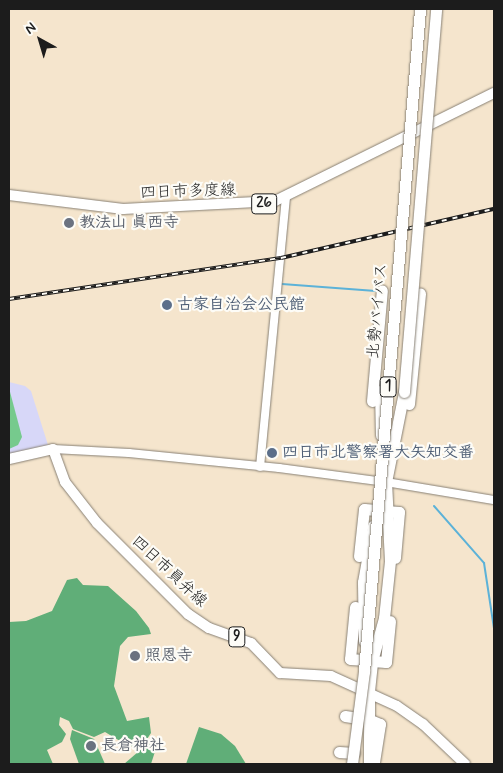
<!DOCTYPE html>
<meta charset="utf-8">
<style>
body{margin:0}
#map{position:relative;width:503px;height:773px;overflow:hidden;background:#f5e5cd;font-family:Mynerve,"Klee One",sans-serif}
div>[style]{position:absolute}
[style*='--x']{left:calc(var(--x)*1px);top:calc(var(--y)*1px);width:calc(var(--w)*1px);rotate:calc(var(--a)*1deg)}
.built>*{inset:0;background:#d7d7f8}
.green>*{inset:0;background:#76ca8d}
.forest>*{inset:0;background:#60ae78}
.stream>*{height:2px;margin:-1px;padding:0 1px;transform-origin:1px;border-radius:1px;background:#5cb2d8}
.roads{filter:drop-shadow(0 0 1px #888074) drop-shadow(0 0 1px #888074)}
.minor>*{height:8px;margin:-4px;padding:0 4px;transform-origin:4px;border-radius:4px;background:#fff}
.major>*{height:10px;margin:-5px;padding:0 5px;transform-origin:5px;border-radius:5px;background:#fff}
.highway>*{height:11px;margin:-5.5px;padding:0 5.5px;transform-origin:5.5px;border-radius:5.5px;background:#fff}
.rail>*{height:4px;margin-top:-2px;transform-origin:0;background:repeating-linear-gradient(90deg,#fdfcf7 0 5.5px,#1c1c1c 0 11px);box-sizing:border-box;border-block:1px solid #1c1c1c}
.bridges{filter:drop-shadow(0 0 1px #888074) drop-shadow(0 0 1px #888074)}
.highway-bridge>*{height:11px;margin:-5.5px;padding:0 5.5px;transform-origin:5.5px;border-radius:5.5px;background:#fff}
.dots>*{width:14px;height:14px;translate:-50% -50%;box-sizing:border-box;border:2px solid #fdfcf7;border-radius:50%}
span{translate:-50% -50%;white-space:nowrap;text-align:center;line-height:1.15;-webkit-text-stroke:4.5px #fdfcf7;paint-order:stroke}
.shield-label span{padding:1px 4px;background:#fdfcf7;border:1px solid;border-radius:4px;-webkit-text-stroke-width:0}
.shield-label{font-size:15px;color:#1c1c1c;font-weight:700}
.street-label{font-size:16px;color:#1c1c1c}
.worship-label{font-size:16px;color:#5b616d;font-weight:700}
.left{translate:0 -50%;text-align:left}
.service-label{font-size:16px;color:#4e5e75;font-weight:700}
.frame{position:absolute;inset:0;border:10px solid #1c1c1c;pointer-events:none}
.north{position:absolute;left:15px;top:15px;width:50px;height:50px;-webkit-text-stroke:4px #fdfcf7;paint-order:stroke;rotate:321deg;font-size:14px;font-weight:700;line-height:20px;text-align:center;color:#1c1c1c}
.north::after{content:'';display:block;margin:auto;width:18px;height:22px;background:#1c1c1c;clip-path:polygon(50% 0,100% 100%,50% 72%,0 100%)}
</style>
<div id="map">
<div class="built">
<div style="clip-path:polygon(9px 382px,25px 386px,31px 391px,48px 445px,9px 454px)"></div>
</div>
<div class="green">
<div style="clip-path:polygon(9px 388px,22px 437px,18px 445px,9px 449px)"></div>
</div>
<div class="forest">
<div style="clip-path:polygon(77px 578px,83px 585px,108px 586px,136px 611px,149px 628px,151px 634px,128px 637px,120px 646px,114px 686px,127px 721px,149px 717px,151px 733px,147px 739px,130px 747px,105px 732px,94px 737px,73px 729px,69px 721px,60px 717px,59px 725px,66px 734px,62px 742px,47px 750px,53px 764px,9px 764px,9px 622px,26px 621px,52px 611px,67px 580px)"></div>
<div style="clip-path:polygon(199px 727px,221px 734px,235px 746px,246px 764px,186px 764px)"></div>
<div style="clip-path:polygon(72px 730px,94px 739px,105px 764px,79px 764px,70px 739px)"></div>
<div style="clip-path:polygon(159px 739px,151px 764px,124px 764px,145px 746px)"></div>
</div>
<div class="stream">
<div style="--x:282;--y:284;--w:94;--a:4.3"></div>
<div style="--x:434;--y:506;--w:76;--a:48.7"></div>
<div style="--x:484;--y:563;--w:66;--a:81.3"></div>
</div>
<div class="roads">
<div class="minor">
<div style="--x:53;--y:449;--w:76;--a:3"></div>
<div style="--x:129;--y:453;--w:151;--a:5.7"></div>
<div style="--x:279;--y:468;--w:108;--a:7.5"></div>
<div style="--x:386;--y:482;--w:109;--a:9.5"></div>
<div style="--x:260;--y:467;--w:271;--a:-84.5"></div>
</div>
<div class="major">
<div style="--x:9;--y:195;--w:115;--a:7"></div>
<div style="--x:123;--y:209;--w:152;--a:-3"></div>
<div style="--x:275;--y:201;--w:244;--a:-26.3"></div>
<div style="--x:9;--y:459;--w:45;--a:-12.8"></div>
<div style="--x:53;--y:449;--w:35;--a:70"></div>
<div style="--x:65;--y:482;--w:52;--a:52"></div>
<div style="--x:97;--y:523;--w:129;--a:45"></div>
<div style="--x:188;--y:614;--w:25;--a:34"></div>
<div style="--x:209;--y:628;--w:45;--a:19.7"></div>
<div style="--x:251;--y:643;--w:42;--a:46"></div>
<div style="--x:280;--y:673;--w:51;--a:3.4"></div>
<div style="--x:331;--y:676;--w:72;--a:24.4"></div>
<div style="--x:397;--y:706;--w:32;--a:35"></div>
<div style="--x:423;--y:724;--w:58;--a:43.6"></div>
</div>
<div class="highway">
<div style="--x:380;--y:391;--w:44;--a:88.7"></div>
<div style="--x:372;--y:401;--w:111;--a:-84.9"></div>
<div style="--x:409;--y:404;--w:111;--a:-84.3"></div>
<div style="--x:385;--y:511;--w:14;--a:4"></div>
<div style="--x:399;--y:512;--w:46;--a:95"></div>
<div style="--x:359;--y:556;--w:47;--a:-83.9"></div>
<div style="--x:364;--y:509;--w:12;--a:5"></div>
<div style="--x:355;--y:607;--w:52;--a:95.5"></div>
<div style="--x:350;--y:659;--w:16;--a:4"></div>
<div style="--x:364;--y:641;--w:59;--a:-91"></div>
<div style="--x:363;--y:582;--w:57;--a:-79.9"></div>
<div style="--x:372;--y:661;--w:14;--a:4"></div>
<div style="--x:386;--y:662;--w:41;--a:-84.4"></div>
<div style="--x:345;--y:716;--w:13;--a:9"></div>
<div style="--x:368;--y:719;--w:13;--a:23"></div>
<div style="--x:380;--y:724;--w:38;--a:99"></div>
<div style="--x:339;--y:752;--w:15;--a:4"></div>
<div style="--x:369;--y:764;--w:73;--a:-90"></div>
<div style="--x:369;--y:691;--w:30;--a:-84"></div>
<div style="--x:372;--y:661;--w:45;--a:-74.4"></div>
<div style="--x:384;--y:618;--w:57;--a:-84"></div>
<div style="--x:390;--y:561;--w:79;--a:-92.9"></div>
<div style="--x:386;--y:482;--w:92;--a:-78.7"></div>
</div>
</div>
<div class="rail">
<div style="--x:9;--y:299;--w:275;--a:-8.6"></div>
<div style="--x:281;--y:258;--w:219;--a:-13"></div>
</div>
<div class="bridges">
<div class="highway-bridge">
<div style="--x:404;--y:392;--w:384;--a:-85.2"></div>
<div style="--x:352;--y:764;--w:94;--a:-82.6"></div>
<div style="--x:364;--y:671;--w:664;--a:-85.16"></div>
</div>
</div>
<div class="dots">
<div style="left:69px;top:223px;background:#6b7280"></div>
<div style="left:167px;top:305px;background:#5c6f8a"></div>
<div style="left:272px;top:453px;background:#5c6f8a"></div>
<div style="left:135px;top:656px;background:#6b7280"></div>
<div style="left:91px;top:746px;background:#6b7280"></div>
</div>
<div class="shield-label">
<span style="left:264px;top:204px">26</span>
<span style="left:388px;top:387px">1</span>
<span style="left:237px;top:637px">9</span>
</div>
<div class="street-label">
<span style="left:188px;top:192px;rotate:-2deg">四日市多度線</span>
<span style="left:378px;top:311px;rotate:-85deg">北勢バイパス</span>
<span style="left:169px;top:572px;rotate:43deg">四日市員弁線</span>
</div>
<div class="worship-label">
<span class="left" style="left:79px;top:223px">教法山 眞西寺</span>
<span class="left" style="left:145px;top:656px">照恩寺</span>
<span class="left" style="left:101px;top:746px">長倉神社</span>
</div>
<div class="service-label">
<span class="left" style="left:177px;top:305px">古家自治会公民館</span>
<span class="left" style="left:282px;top:453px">四日市北警察署大矢知交番</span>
</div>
<div class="frame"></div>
<div class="north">N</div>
</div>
